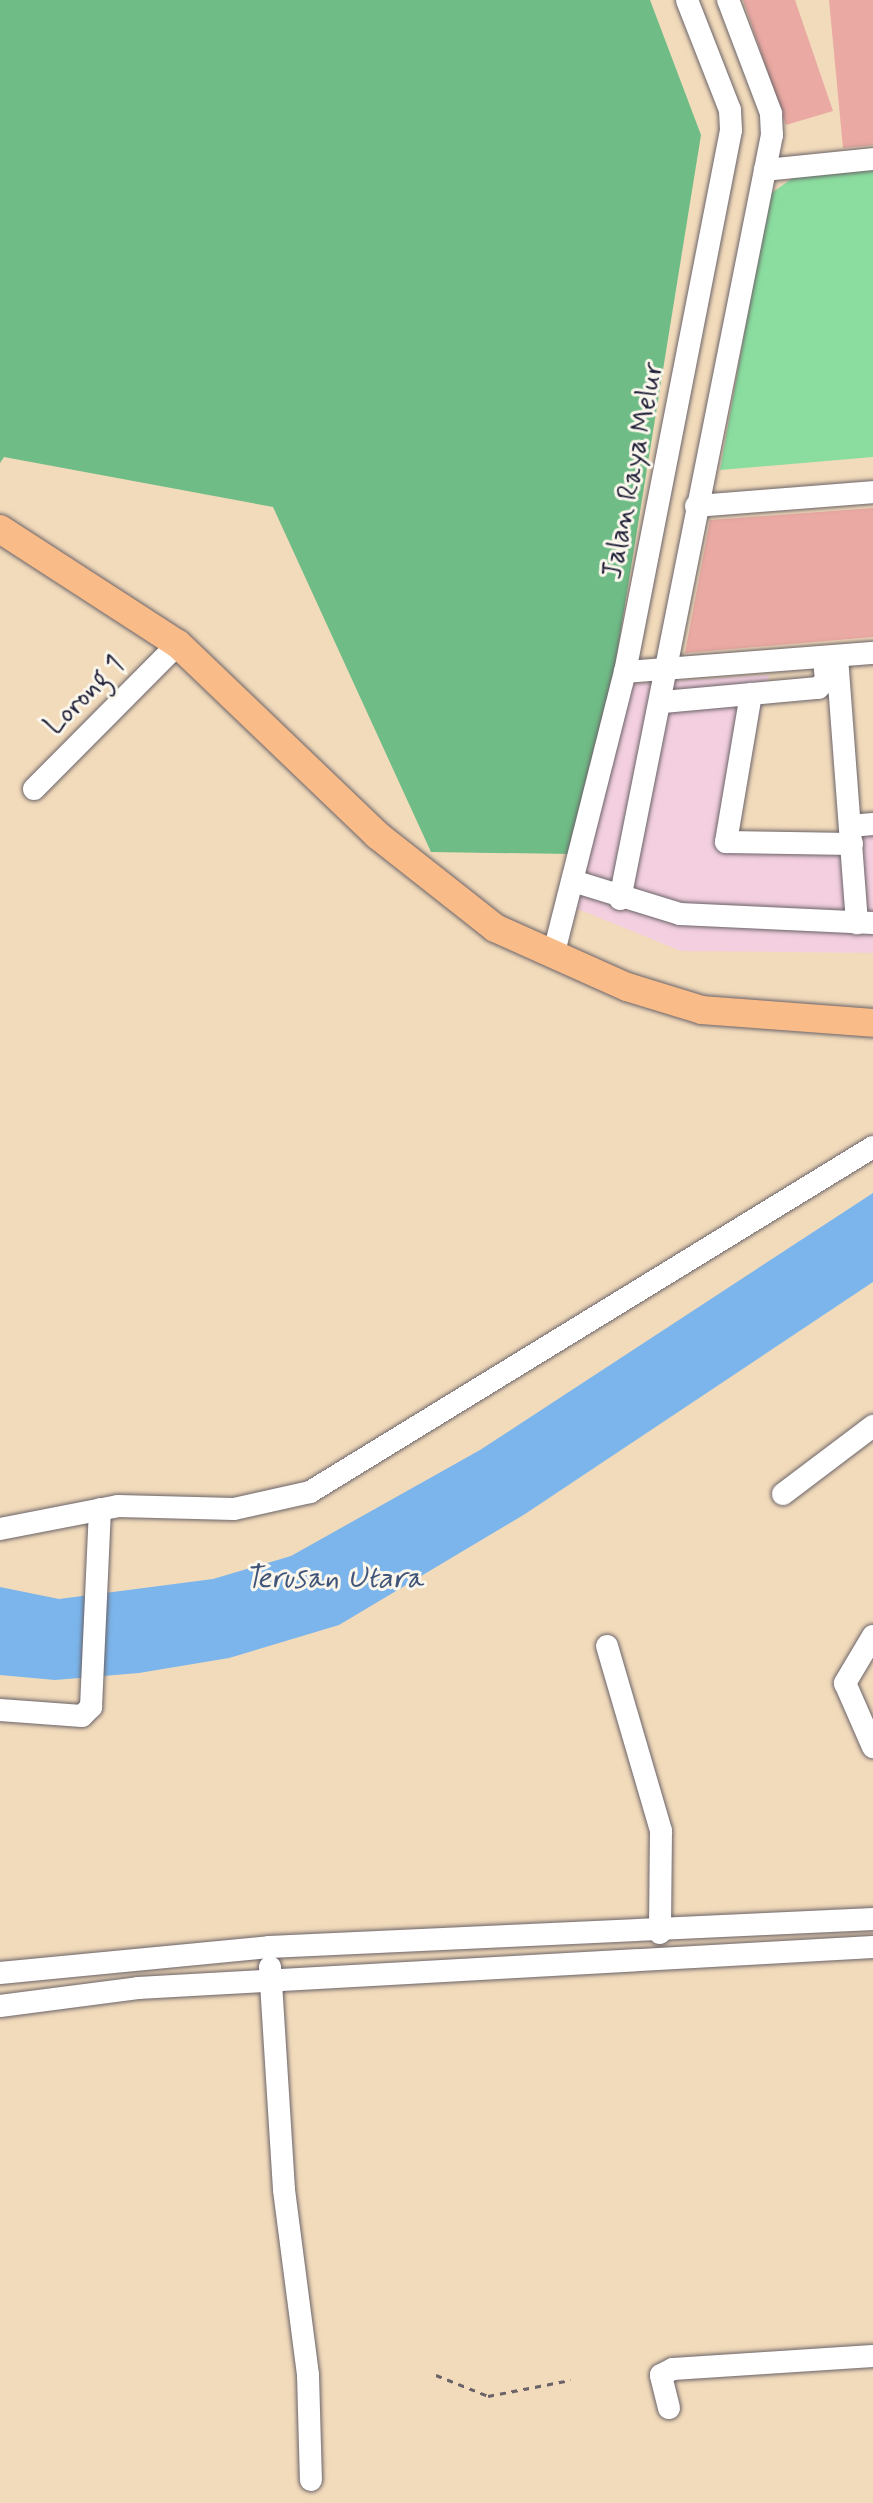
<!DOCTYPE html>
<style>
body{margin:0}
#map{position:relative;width:873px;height:2503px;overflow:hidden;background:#f2dbbb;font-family:Mynerve,sans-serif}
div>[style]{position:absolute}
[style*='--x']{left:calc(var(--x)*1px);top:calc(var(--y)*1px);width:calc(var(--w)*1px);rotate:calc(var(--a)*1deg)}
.built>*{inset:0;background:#f3cfdf}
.green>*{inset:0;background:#8add9f}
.forest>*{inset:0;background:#6fbc86}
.water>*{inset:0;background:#7bb5ec}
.building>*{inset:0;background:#eaa9a3}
.path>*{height:3px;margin-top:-1.5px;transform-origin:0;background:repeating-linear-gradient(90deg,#6b6368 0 6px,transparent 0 12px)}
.roads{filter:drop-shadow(0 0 2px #6b6368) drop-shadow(0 0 2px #6b6368)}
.minor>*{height:22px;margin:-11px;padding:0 11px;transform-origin:11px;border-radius:11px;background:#fff}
.major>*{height:28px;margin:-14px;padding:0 14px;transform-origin:14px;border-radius:14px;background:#f9bc89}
span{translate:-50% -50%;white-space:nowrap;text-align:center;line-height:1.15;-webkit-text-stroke:6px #fbf7ec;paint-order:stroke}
.street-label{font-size:28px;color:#22223b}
.water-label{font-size:30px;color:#415579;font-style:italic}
</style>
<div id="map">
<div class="built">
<div style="clip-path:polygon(769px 675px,731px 838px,843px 839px,873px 817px,873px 953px,681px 951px,558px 901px,612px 685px)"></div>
</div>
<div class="green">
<div style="clip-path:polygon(873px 166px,873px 457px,720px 470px,769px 195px,801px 172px)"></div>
</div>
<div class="forest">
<div style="clip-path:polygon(0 0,650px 0,701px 135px,612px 685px,570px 854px,431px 852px,273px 507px,4px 457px,0 463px)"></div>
</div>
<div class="water">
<div style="clip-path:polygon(873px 1193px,873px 1282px,525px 1514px,339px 1625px,229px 1658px,139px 1673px,55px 1680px,0 1675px,0 1587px,59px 1599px,213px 1579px,291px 1556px,480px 1450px)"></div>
</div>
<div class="building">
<div style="clip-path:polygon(743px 0,795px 0,833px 111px,786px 125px)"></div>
<div style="clip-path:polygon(829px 0,873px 0,873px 145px,843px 148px)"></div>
<div style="clip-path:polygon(873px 508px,873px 637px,685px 653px,710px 520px)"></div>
</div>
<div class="path">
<div style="--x:436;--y:2375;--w:56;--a:22"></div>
<div style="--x:488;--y:2396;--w:84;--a:-11"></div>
</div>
<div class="roads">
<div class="minor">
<div style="--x:765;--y:170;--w:109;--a:-5.8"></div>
<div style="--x:696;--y:506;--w:178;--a:-4.5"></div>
<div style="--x:837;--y:657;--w:267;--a:85.7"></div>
<div style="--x:625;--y:672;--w:249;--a:-4.4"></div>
<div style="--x:751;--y:694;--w:150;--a:99.6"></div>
<div style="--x:726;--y:842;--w:126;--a:0.9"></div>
<div style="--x:663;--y:702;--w:156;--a:-5.2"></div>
<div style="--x:818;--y:688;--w:11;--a:-41"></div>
<div style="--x:826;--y:681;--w:23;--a:-95"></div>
<div style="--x:34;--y:789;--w:204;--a:-45.2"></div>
<div style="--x:850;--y:826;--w:23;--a:-5"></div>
<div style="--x:573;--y:881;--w:112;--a:17.1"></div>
<div style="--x:680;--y:914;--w:193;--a:2.7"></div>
<div style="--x:620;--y:899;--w:779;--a:-78.75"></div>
<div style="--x:772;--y:135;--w:22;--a:-93"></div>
<div style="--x:771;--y:113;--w:121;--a:-110.8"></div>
<div style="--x:553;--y:956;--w:293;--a:-75.8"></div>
<div style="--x:625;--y:672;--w:552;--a:-78.93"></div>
<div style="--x:731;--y:130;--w:20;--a:-93"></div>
<div style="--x:730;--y:110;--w:118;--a:-111.4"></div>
<div style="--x:783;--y:1494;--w:113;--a:-37.1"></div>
<div style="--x:0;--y:1529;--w:120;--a:-11"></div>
<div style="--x:118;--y:1506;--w:116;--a:1.5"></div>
<div style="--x:234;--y:1509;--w:78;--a:-12.6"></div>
<div style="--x:310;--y:1492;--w:660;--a:-31.5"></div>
<div style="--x:873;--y:1636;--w:55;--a:120.8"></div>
<div style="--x:845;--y:1683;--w:70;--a:66.4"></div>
<div style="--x:607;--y:1646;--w:193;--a:73.7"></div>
<div style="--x:661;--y:1831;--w:102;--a:90.6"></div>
<div style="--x:0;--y:1710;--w:82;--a:4.2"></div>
<div style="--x:82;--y:1716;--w:13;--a:-45"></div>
<div style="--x:91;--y:1707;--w:198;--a:-87.4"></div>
<div style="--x:270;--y:1967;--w:223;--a:86.4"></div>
<div style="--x:284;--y:2190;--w:187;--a:82.6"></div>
<div style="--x:308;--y:2375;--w:105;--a:88.4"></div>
<div style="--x:0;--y:1973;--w:270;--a:-5.5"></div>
<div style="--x:269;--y:1947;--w:605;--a:-2.65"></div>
<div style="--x:0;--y:2006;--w:139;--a:-7.4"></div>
<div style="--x:138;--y:1988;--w:736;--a:-3.19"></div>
<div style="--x:669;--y:2408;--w:34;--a:-104"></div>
<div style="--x:661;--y:2375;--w:13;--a:-27"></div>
<div style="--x:673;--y:2369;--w:200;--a:-3.7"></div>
</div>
<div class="major">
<div style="--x:0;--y:529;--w:212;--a:32.9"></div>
<div style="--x:178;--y:644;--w:276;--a:43.8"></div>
<div style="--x:377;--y:835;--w:150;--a:38.2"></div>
<div style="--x:495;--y:928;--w:145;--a:24.1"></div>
<div style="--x:627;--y:987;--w:78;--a:17"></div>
<div style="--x:702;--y:1010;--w:171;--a:4.3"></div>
</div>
</div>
<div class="street-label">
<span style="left:634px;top:471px;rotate:-79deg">Jalan Raya Melur</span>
<span style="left:85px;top:696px;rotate:-45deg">Lorong 1</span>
</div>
<div class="water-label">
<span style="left:334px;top:1579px">Terusan Utara</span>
</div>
</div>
